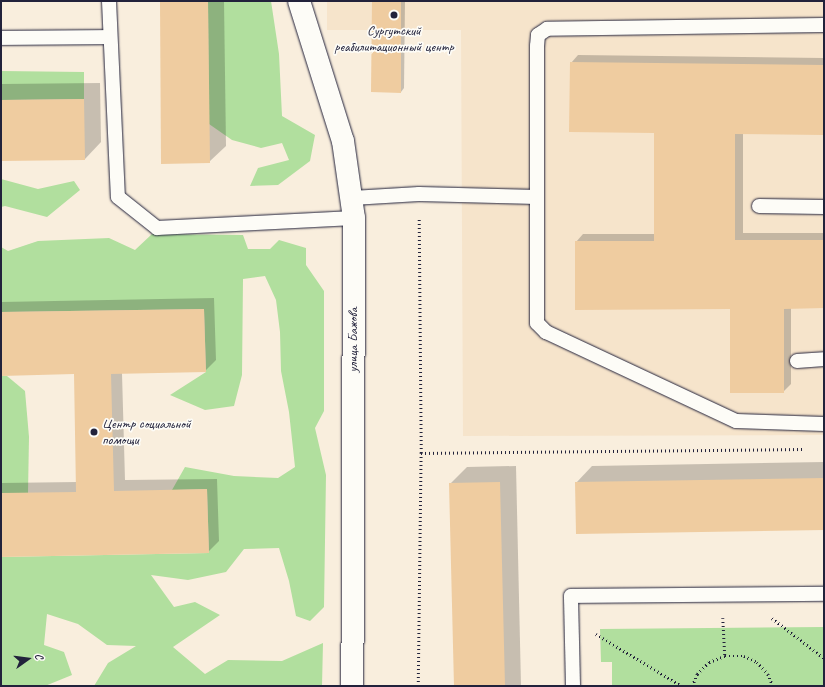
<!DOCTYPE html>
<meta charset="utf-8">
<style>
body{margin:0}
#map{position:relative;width:825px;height:687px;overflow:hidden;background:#f9eedd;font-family:Caveat,sans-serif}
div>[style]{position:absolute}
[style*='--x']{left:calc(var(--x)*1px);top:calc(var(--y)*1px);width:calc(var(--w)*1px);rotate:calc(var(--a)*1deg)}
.built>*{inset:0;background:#f6e4cb}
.green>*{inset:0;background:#b1df9e}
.shadow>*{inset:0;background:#0003}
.building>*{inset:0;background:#efcca0}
.path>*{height:2.5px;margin-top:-1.25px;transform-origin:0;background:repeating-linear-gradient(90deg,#22223b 0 1px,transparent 0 4px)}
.roads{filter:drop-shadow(0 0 1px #22223b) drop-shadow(0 0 1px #22223b)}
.service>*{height:14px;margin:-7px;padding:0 7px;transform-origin:7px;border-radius:7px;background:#fdfcf7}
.minor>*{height:22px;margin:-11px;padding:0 11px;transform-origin:11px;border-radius:11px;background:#fdfcf7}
.dots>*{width:11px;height:11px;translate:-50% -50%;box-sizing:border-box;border:2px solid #fdfcf7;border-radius:50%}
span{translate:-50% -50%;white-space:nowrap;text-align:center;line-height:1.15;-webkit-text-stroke:3.5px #fdfcf7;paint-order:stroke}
.poi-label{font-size:14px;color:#22223b}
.left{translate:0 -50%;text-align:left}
.street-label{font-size:14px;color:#22223b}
.frame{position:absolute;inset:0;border:2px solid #22223b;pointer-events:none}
.north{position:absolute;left:8px;top:639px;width:40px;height:40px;-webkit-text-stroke:3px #fdfcf7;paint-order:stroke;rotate:76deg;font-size:11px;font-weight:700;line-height:16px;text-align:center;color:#22223b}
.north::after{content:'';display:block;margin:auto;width:14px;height:18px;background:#22223b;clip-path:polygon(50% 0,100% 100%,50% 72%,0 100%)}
</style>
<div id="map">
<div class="built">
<div style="clip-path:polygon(327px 1px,824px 1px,824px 435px,463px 436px,461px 30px,327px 30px)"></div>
</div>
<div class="green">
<div style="clip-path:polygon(208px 1px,271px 1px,279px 54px,282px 116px,315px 135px,310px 161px,278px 185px,250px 186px,258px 168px,289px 160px,282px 143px,261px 148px,232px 140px,209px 124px)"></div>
<div style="clip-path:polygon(1px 71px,84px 72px,84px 99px,1px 100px)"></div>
<div style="clip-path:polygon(1px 179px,38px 189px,74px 181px,80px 190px,47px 217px,5px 206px,1px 207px)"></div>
<div style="clip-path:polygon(152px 234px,243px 235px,248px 249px,270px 249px,279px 240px,306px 248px,306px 265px,324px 291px,324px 411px,315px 428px,326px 475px,324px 607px,310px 621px,296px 616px,289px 581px,279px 548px,244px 549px,226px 572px,188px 580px,151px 575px,174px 607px,195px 602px,220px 615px,173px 647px,205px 674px,228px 660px,282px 661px,323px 643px,322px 686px,94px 686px,108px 663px,136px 646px,107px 645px,78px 624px,47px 614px,44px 645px,64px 652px,72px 675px,45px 686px,1px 686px,1px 557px,209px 553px,207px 489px,172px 490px,185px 467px,234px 476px,278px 478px,295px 467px,289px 412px,281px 371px,280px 332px,276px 300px,265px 276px,243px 279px,242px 375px,234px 406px,205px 410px,170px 395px,206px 372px,204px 309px,1px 312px,1px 247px,8px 251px,38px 241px,109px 238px,135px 250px)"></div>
<div style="clip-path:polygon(1px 376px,7px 376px,25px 391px,29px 437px,28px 493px,1px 493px)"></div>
<div style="clip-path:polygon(824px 627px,824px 686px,612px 686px,612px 662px,601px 662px,600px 629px)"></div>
</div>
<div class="shadow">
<div style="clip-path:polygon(161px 1px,224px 1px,226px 146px,209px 162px)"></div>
<div style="clip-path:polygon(373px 1px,405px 1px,404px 88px,401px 92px)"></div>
<div style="clip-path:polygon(578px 55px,824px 58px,824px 134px,743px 133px,743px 233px,824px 233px,824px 307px,791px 307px,791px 384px,783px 392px,731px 308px,576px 242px,583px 234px,655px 234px,655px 132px,571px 63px)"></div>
<div style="clip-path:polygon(100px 83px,101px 142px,85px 159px,1px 160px,1px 84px)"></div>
<div style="clip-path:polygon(214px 298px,216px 360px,205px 371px,122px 373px,125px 480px,217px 479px,219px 541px,208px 552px,1px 556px,1px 483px,77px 482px,75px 373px,1px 375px,1px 302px)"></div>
<div style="clip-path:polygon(824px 462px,824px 529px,576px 483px,592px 466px)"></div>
<div style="clip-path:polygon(516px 466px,521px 686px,455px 686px,450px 484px,467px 467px)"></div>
</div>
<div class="building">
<div style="clip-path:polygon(160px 1px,208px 1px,210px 163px,161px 164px)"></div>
<div style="clip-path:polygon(372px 1px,401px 1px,401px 93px,371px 92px)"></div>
<div style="clip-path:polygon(570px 62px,824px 65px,824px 135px,735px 134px,735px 240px,824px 240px,824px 308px,784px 309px,784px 393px,730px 393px,730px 309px,575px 310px,575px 241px,654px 241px,654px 133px,569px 132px)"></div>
<div style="clip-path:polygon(84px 99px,85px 160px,1px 161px,1px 100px)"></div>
<div style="clip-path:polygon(204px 309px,206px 372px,111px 374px,114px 491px,207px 489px,209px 553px,1px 557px,1px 493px,76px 492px,74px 374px,1px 376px,1px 312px)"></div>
<div style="clip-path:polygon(824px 478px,824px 530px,576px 534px,575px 482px)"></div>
<div style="clip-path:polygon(500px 482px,505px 686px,454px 686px,449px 483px)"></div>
</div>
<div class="path">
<div style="--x:421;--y:453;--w:381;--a:-0.6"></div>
<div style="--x:723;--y:618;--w:38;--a:87"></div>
<div style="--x:772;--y:618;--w:66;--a:37.6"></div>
<div style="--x:596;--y:634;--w:100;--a:31.2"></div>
<div style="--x:418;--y:686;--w:233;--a:-89.3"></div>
<div style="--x:421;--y:453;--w:236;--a:-90.5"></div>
<div style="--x:692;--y:686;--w:13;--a:-67"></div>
<div style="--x:697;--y:674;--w:17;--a:-45"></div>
<div style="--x:709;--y:662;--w:17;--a:-21"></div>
<div style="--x:725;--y:656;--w:19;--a:0"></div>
<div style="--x:744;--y:656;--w:14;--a:25"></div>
<div style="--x:757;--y:662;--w:16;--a:47"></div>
<div style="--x:768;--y:674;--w:13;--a:67"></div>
</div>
<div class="roads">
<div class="service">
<div style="--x:109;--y:1;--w:196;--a:87.4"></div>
<div style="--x:118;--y:197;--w:50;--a:38.5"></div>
<div style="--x:157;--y:228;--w:197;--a:-2.9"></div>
<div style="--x:824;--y:25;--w:277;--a:179.2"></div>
<div style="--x:547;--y:29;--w:11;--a:146"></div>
<div style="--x:538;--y:35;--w:11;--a:95"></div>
<div style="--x:537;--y:46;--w:277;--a:90"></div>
<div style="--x:537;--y:323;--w:13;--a:45"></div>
<div style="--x:546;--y:332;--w:210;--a:25.1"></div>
<div style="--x:736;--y:421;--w:88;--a:2"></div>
<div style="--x:1;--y:38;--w:109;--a:-0.5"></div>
<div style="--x:352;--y:198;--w:67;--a:-3.4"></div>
<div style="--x:419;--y:194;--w:118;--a:1.5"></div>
<div style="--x:759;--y:206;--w:65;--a:0.9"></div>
<div style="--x:797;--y:361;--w:27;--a:-4"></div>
<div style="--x:573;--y:686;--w:90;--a:-91.3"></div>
<div style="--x:571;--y:596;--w:253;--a:-0.5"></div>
</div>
<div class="minor">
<div style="--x:299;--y:1;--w:147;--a:72.6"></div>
<div style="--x:343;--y:141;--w:78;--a:81.9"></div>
<div style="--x:354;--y:218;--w:468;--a:90.2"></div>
</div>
</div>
<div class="dots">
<div style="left:394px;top:15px;background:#22223b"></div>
<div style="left:94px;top:432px;background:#22223b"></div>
</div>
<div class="poi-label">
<span style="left:394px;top:39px">Сургутский<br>реабилитационный центр</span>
<span class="left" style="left:102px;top:432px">Центр социальной<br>помощи</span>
</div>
<div class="street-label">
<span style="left:353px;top:340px;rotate:-90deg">улица Бажова</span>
</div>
<div class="frame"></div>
<div class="north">С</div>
</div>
